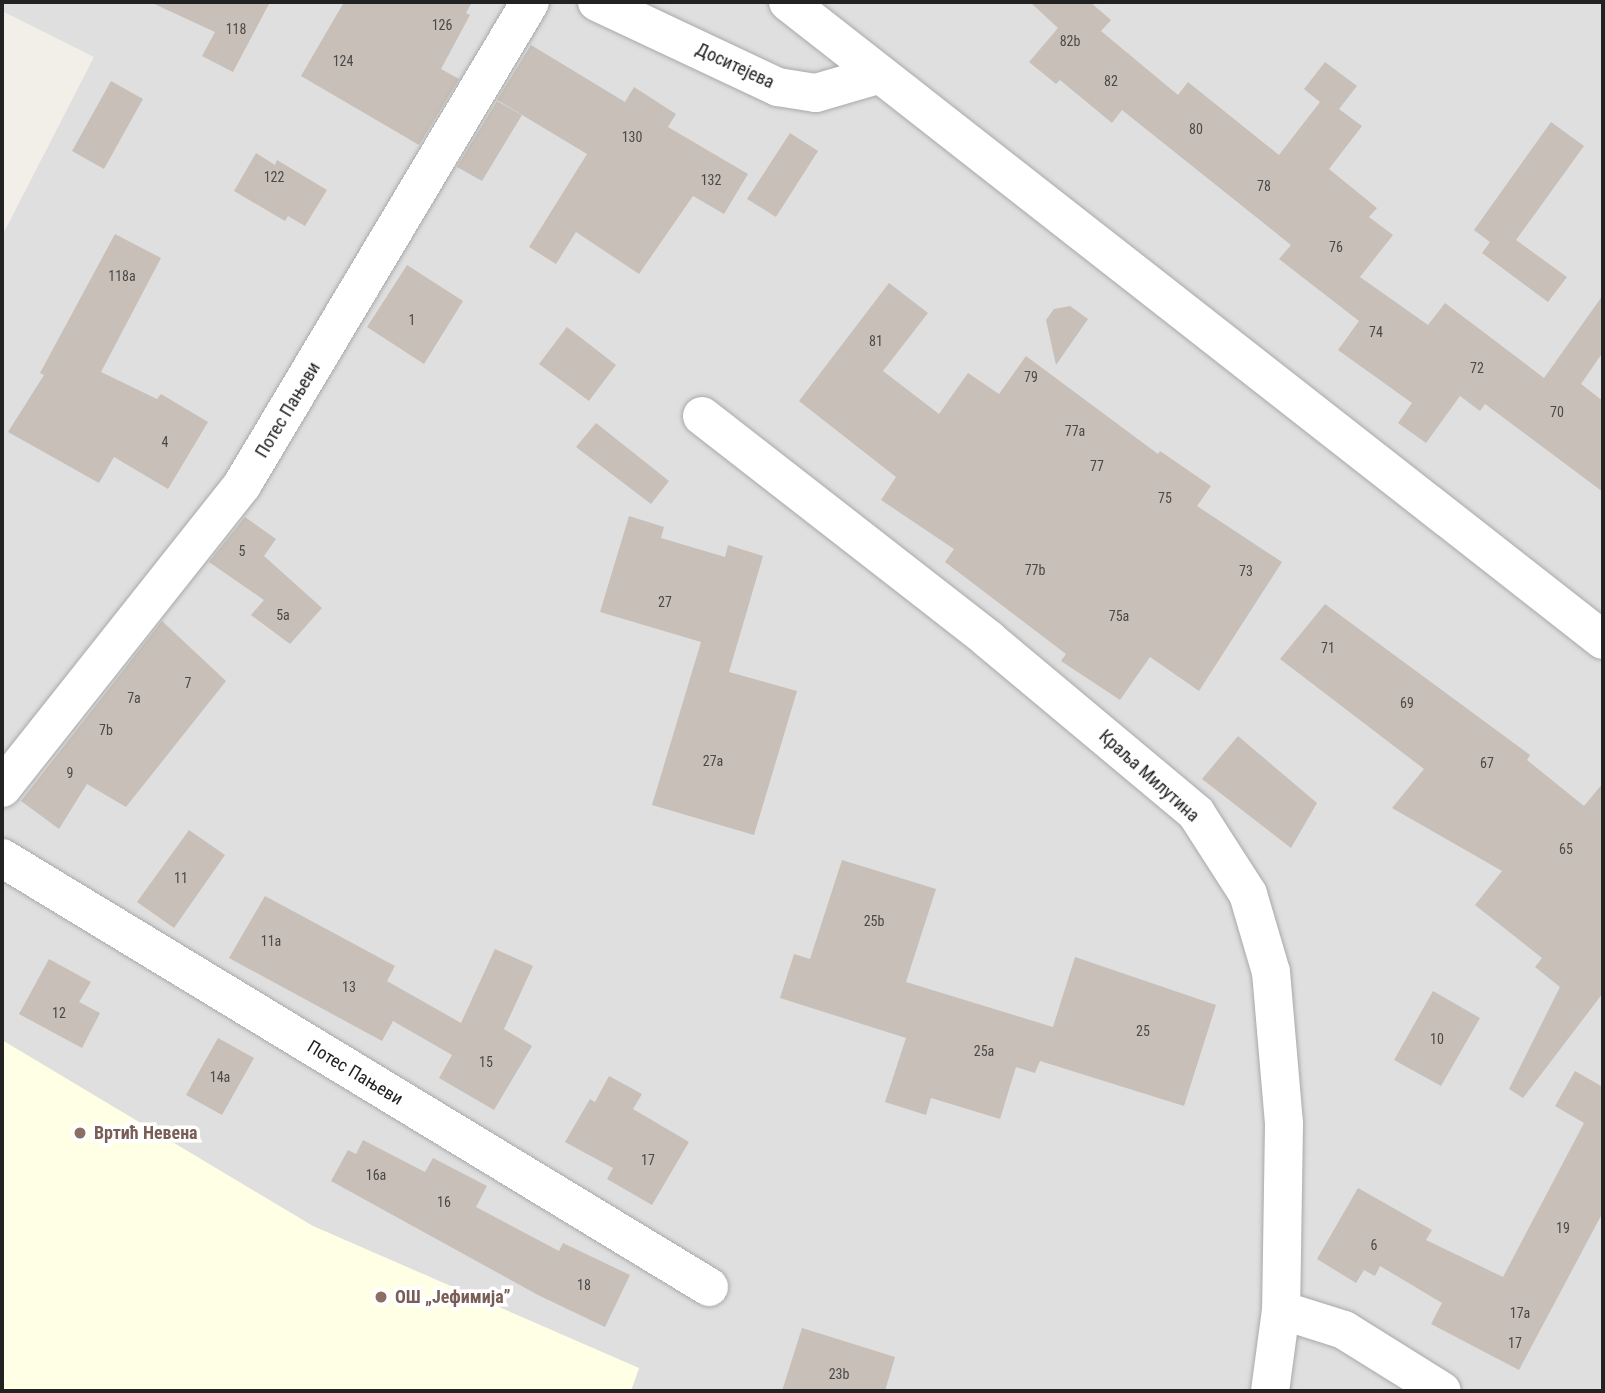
<!DOCTYPE html>
<meta charset="utf-8">
<style>
body{margin:0}
#map{position:relative;width:1605px;height:1393px;overflow:hidden;background:#f2efe9;font-family:"Roboto Condensed",sans-serif}
div>[style]{position:absolute}
[style*='--x']{left:calc(var(--x)*1px);top:calc(var(--y)*1px);width:calc(var(--w)*1px);rotate:calc(var(--a)*1deg)}
.residential>*{inset:0;background:#e0dfdf}
.education>*{inset:0;background:#ffffe5}
.building>*{inset:0;background:#c7bfb8}
.roads{filter:drop-shadow(0 0 2px #a9a9a9) drop-shadow(0 0 2px #a9a9a9)}
.minor>*{height:38px;margin:-19px;padding:0 19px;transform-origin:19px;border-radius:19px;background:#fff}
.dots>*{width:19px;height:19px;translate:-50% -50%;box-sizing:border-box;border:4px solid #fff;border-radius:50%}
span{translate:-50% -50%;white-space:nowrap;text-align:center;line-height:1.15;-webkit-text-stroke:7px #fff;paint-order:stroke}
.number-label{font-size:14px;color:#4b4948}
.number-label span{-webkit-text-stroke-width:0}
.street-label{font-size:18px;color:#222}
.education-label{font-size:18px;color:#785e54;font-weight:700}
.left{translate:0 -50%;text-align:left}
.frame{position:absolute;inset:0;border:4px solid #222;pointer-events:none}
</style>
<div id="map">
<div class="residential">
<div style="clip-path:polygon(2px 2px,1603px 2px,1603px 1391px,2px 1391px,2px 236px,94px 57px,2px 11px)"></div>
</div>
<div class="education">
<div style="clip-path:polygon(2px 1040px,313px 1226px,639px 1368px,631px 1391px,2px 1391px)"></div>
</div>
<div class="building">
<div style="clip-path:polygon(150px 2px,270px 2px,233px 72px,202px 56px,215px 32px)"></div>
<div style="clip-path:polygon(344px 2px,472px 2px,466px 13px,470px 15px,441px 69px,459px 79px,419px 145px,301px 76px)"></div>
<div style="clip-path:polygon(1030px 2px,1090px 2px,1111px 20px,1101px 31px,1178px 95px,1188px 82px,1279px 155px,1320px 102px,1304px 89px,1325px 62px,1357px 86px,1339px 109px,1362px 126px,1329px 169px,1377px 208px,1369px 217px,1393px 235px,1360px 277px,1428px 325px,1445px 303px,1544px 378px,1603px 295px,1603px 352px,1581px 384px,1603px 401px,1603px 492px,1485px 404px,1480px 411px,1460px 396px,1426px 443px,1398px 423px,1412px 403px,1338px 350px,1359px 321px,1279px 259px,1291px 245px,1122px 110px,1112px 123px,1060px 80px,1056px 84px,1029px 62px,1058px 28px)"></div>
<div style="clip-path:polygon(531px 45px,625px 102px,634px 87px,676px 114px,668px 127px,748px 174px,724px 214px,693px 196px,639px 274px,576px 232px,556px 264px,529px 247px,587px 154px,497px 100px)"></div>
<div style="clip-path:polygon(111px 81px,143px 99px,104px 169px,72px 151px)"></div>
<div style="clip-path:polygon(497px 101px,522px 115px,482px 181px,457px 167px)"></div>
<div style="clip-path:polygon(1551px 122px,1584px 146px,1516px 240px,1567px 277px,1548px 302px,1482px 253px,1490px 242px,1474px 230px)"></div>
<div style="clip-path:polygon(790px 133px,818px 151px,776px 217px,747px 199px)"></div>
<div style="clip-path:polygon(256px 153px,275px 165px,277px 160px,327px 190px,305px 226px,288px 216px,285px 221px,234px 191px)"></div>
<div style="clip-path:polygon(115px 234px,161px 258px,101px 372px,157px 399px,161px 394px,208px 422px,168px 489px,114px 457px,99px 483px,8px 432px,44px 375px,40px 373px)"></div>
<div style="clip-path:polygon(407px 265px,463px 301px,424px 364px,367px 327px)"></div>
<div style="clip-path:polygon(889px 283px,928px 313px,883px 371px,939px 414px,968px 373px,999px 394px,1026px 356px,1158px 454px,1160px 451px,1211px 486px,1197px 506px,1282px 562px,1199px 691px,1150px 657px,1120px 700px,1061px 661px,1066px 654px,945px 562px,954px 549px,881px 500px,896px 477px,799px 401px)"></div>
<div style="clip-path:polygon(1070px 306px,1088px 319px,1056px 365px,1046px 320px,1054px 309px)"></div>
<div style="clip-path:polygon(567px 327px,616px 365px,589px 401px,539px 364px)"></div>
<div style="clip-path:polygon(596px 423px,669px 481px,651px 504px,576px 447px)"></div>
<div style="clip-path:polygon(629px 516px,664px 527px,661px 538px,725px 557px,728px 545px,763px 556px,729px 672px,797px 691px,754px 835px,652px 805px,701px 642px,600px 612px)"></div>
<div style="clip-path:polygon(245px 517px,276px 539px,264px 556px,322px 608px,290px 644px,251px 615px,264px 600px,209px 562px)"></div>
<div style="clip-path:polygon(1325px 604px,1530px 755px,1527px 760px,1584px 806px,1603px 783px,1603px 993px,1523px 1098px,1509px 1089px,1560px 987px,1535px 967px,1542px 958px,1475px 905px,1502px 871px,1392px 808px,1424px 769px,1280px 659px)"></div>
<div style="clip-path:polygon(162px 621px,226px 681px,126px 807px,87px 784px,59px 829px,21px 801px)"></div>
<div style="clip-path:polygon(1238px 736px,1317px 803px,1291px 848px,1202px 779px)"></div>
<div style="clip-path:polygon(189px 830px,225px 855px,174px 928px,137px 902px)"></div>
<div style="clip-path:polygon(842px 860px,936px 889px,906px 982px,1053px 1027px,1075px 957px,1216px 1005px,1184px 1106px,1040px 1061px,1035px 1073px,1016px 1067px,1000px 1119px,931px 1098px,926px 1115px,885px 1102px,906px 1038px,780px 998px,794px 954px,810px 959px)"></div>
<div style="clip-path:polygon(265px 896px,395px 966px,387px 981px,461px 1023px,495px 949px,533px 966px,504px 1029px,532px 1046px,494px 1110px,439px 1078px,452px 1055px,393px 1021px,382px 1041px,229px 958px)"></div>
<div style="clip-path:polygon(49px 959px,91px 982px,79px 1002px,100px 1013px,82px 1048px,19px 1014px)"></div>
<div style="clip-path:polygon(1433px 991px,1480px 1018px,1441px 1086px,1394px 1060px)"></div>
<div style="clip-path:polygon(218px 1038px,254px 1058px,222px 1115px,186px 1095px)"></div>
<div style="clip-path:polygon(1575px 1071px,1603px 1087px,1603px 1212px,1519px 1370px,1431px 1324px,1442px 1303px,1380px 1266px,1375px 1276px,1364px 1270px,1356px 1283px,1317px 1259px,1358px 1188px,1432px 1230px,1426px 1240px,1503px 1277px,1584px 1123px,1555px 1106px)"></div>
<div style="clip-path:polygon(609px 1076px,642px 1094px,633px 1109px,689px 1142px,652px 1205px,607px 1179px,613px 1168px,565px 1142px,590px 1099px,595px 1102px)"></div>
<div style="clip-path:polygon(363px 1140px,425px 1172px,433px 1158px,487px 1186px,476px 1207px,559px 1251px,563px 1243px,630px 1275px,605px 1327px,538px 1295px,331px 1181px,348px 1150px,356px 1154px)"></div>
<div style="clip-path:polygon(802px 1328px,895px 1357px,885px 1391px,782px 1391px)"></div>
</div>
<div class="roads">
<div class="minor">
<div style="--x:597;--y:2;--w:200;--a:25.2"></div>
<div style="--x:778;--y:87;--w:38;--a:9"></div>
<div style="--x:816;--y:93;--w:65;--a:-16.2"></div>
<div style="--x:788;--y:2;--w:1035;--a:38.05"></div>
<div style="--x:702;--y:416;--w:363;--a:37.9"></div>
<div style="--x:988;--y:639;--w:271;--a:39.9"></div>
<div style="--x:1196;--y:813;--w:96;--a:57.3"></div>
<div style="--x:1248;--y:894;--w:81;--a:73.6"></div>
<div style="--x:1271;--y:972;--w:153;--a:85.1"></div>
<div style="--x:1284;--y:1124;--w:186;--a:90.9"></div>
<div style="--x:1281;--y:1310;--w:82;--a:97.7"></div>
<div style="--x:2;--y:788;--w:387;--a:-51.6"></div>
<div style="--x:242;--y:485;--w:562;--a:-59.19"></div>
<div style="--x:2;--y:858;--w:827;--a:31.25"></div>
<div style="--x:1281;--y:1310;--w:66;--a:17.6"></div>
<div style="--x:1344;--y:1330;--w:115;--a:31.9"></div>
</div>
</div>
<div class="dots">
<div style="left:80px;top:1133px;background:#8d6e63"></div>
<div style="left:381px;top:1297px;background:#8d6e63"></div>
</div>
<div class="number-label">
<span style="left:442px;top:25px">126</span>
<span style="left:236px;top:29px">118</span>
<span style="left:1070px;top:41px">82b</span>
<span style="left:343px;top:61px">124</span>
<span style="left:1111px;top:81px">82</span>
<span style="left:1196px;top:129px">80</span>
<span style="left:632px;top:137px">130</span>
<span style="left:274px;top:177px">122</span>
<span style="left:711px;top:180px">132</span>
<span style="left:1264px;top:186px">78</span>
<span style="left:1336px;top:247px">76</span>
<span style="left:122px;top:276px">118a</span>
<span style="left:412px;top:320px">1</span>
<span style="left:1376px;top:332px">74</span>
<span style="left:876px;top:341px">81</span>
<span style="left:1477px;top:368px">72</span>
<span style="left:1031px;top:377px">79</span>
<span style="left:1557px;top:412px">70</span>
<span style="left:1075px;top:431px">77a</span>
<span style="left:165px;top:442px">4</span>
<span style="left:1097px;top:466px">77</span>
<span style="left:1165px;top:498px">75</span>
<span style="left:242px;top:551px">5</span>
<span style="left:1035px;top:570px">77b</span>
<span style="left:1246px;top:571px">73</span>
<span style="left:665px;top:602px">27</span>
<span style="left:283px;top:615px">5a</span>
<span style="left:1119px;top:616px">75a</span>
<span style="left:1328px;top:648px">71</span>
<span style="left:188px;top:683px">7</span>
<span style="left:134px;top:698px">7a</span>
<span style="left:1407px;top:703px">69</span>
<span style="left:106px;top:730px">7b</span>
<span style="left:713px;top:761px">27a</span>
<span style="left:1487px;top:763px">67</span>
<span style="left:70px;top:773px">9</span>
<span style="left:1566px;top:849px">65</span>
<span style="left:181px;top:878px">11</span>
<span style="left:874px;top:921px">25b</span>
<span style="left:271px;top:941px">11a</span>
<span style="left:349px;top:987px">13</span>
<span style="left:59px;top:1013px">12</span>
<span style="left:1143px;top:1031px">25</span>
<span style="left:1437px;top:1039px">10</span>
<span style="left:984px;top:1051px">25a</span>
<span style="left:486px;top:1062px">15</span>
<span style="left:220px;top:1077px">14a</span>
<span style="left:648px;top:1160px">17</span>
<span style="left:376px;top:1175px">16a</span>
<span style="left:444px;top:1202px">16</span>
<span style="left:1563px;top:1228px">19</span>
<span style="left:1374px;top:1245px">6</span>
<span style="left:584px;top:1285px">18</span>
<span style="left:1520px;top:1313px">17a</span>
<span style="left:1515px;top:1343px">17</span>
<span style="left:839px;top:1374px">23b</span>
</div>
<div class="street-label">
<span style="left:735px;top:66px;rotate:25deg">Доситејева</span>
<span style="left:288px;top:410px;rotate:-59deg">Потес Пањеви</span>
<span style="left:1149px;top:776px;rotate:42deg">Краља Милутина</span>
<span style="left:355px;top:1073px;rotate:31deg">Потес Пањеви</span>
</div>
<div class="education-label">
<span class="left" style="left:94px;top:1133px">Вртић Невена</span>
<span class="left" style="left:395px;top:1297px">ОШ „Јефимија”</span>
</div>
<div class="frame"></div>
</div>
